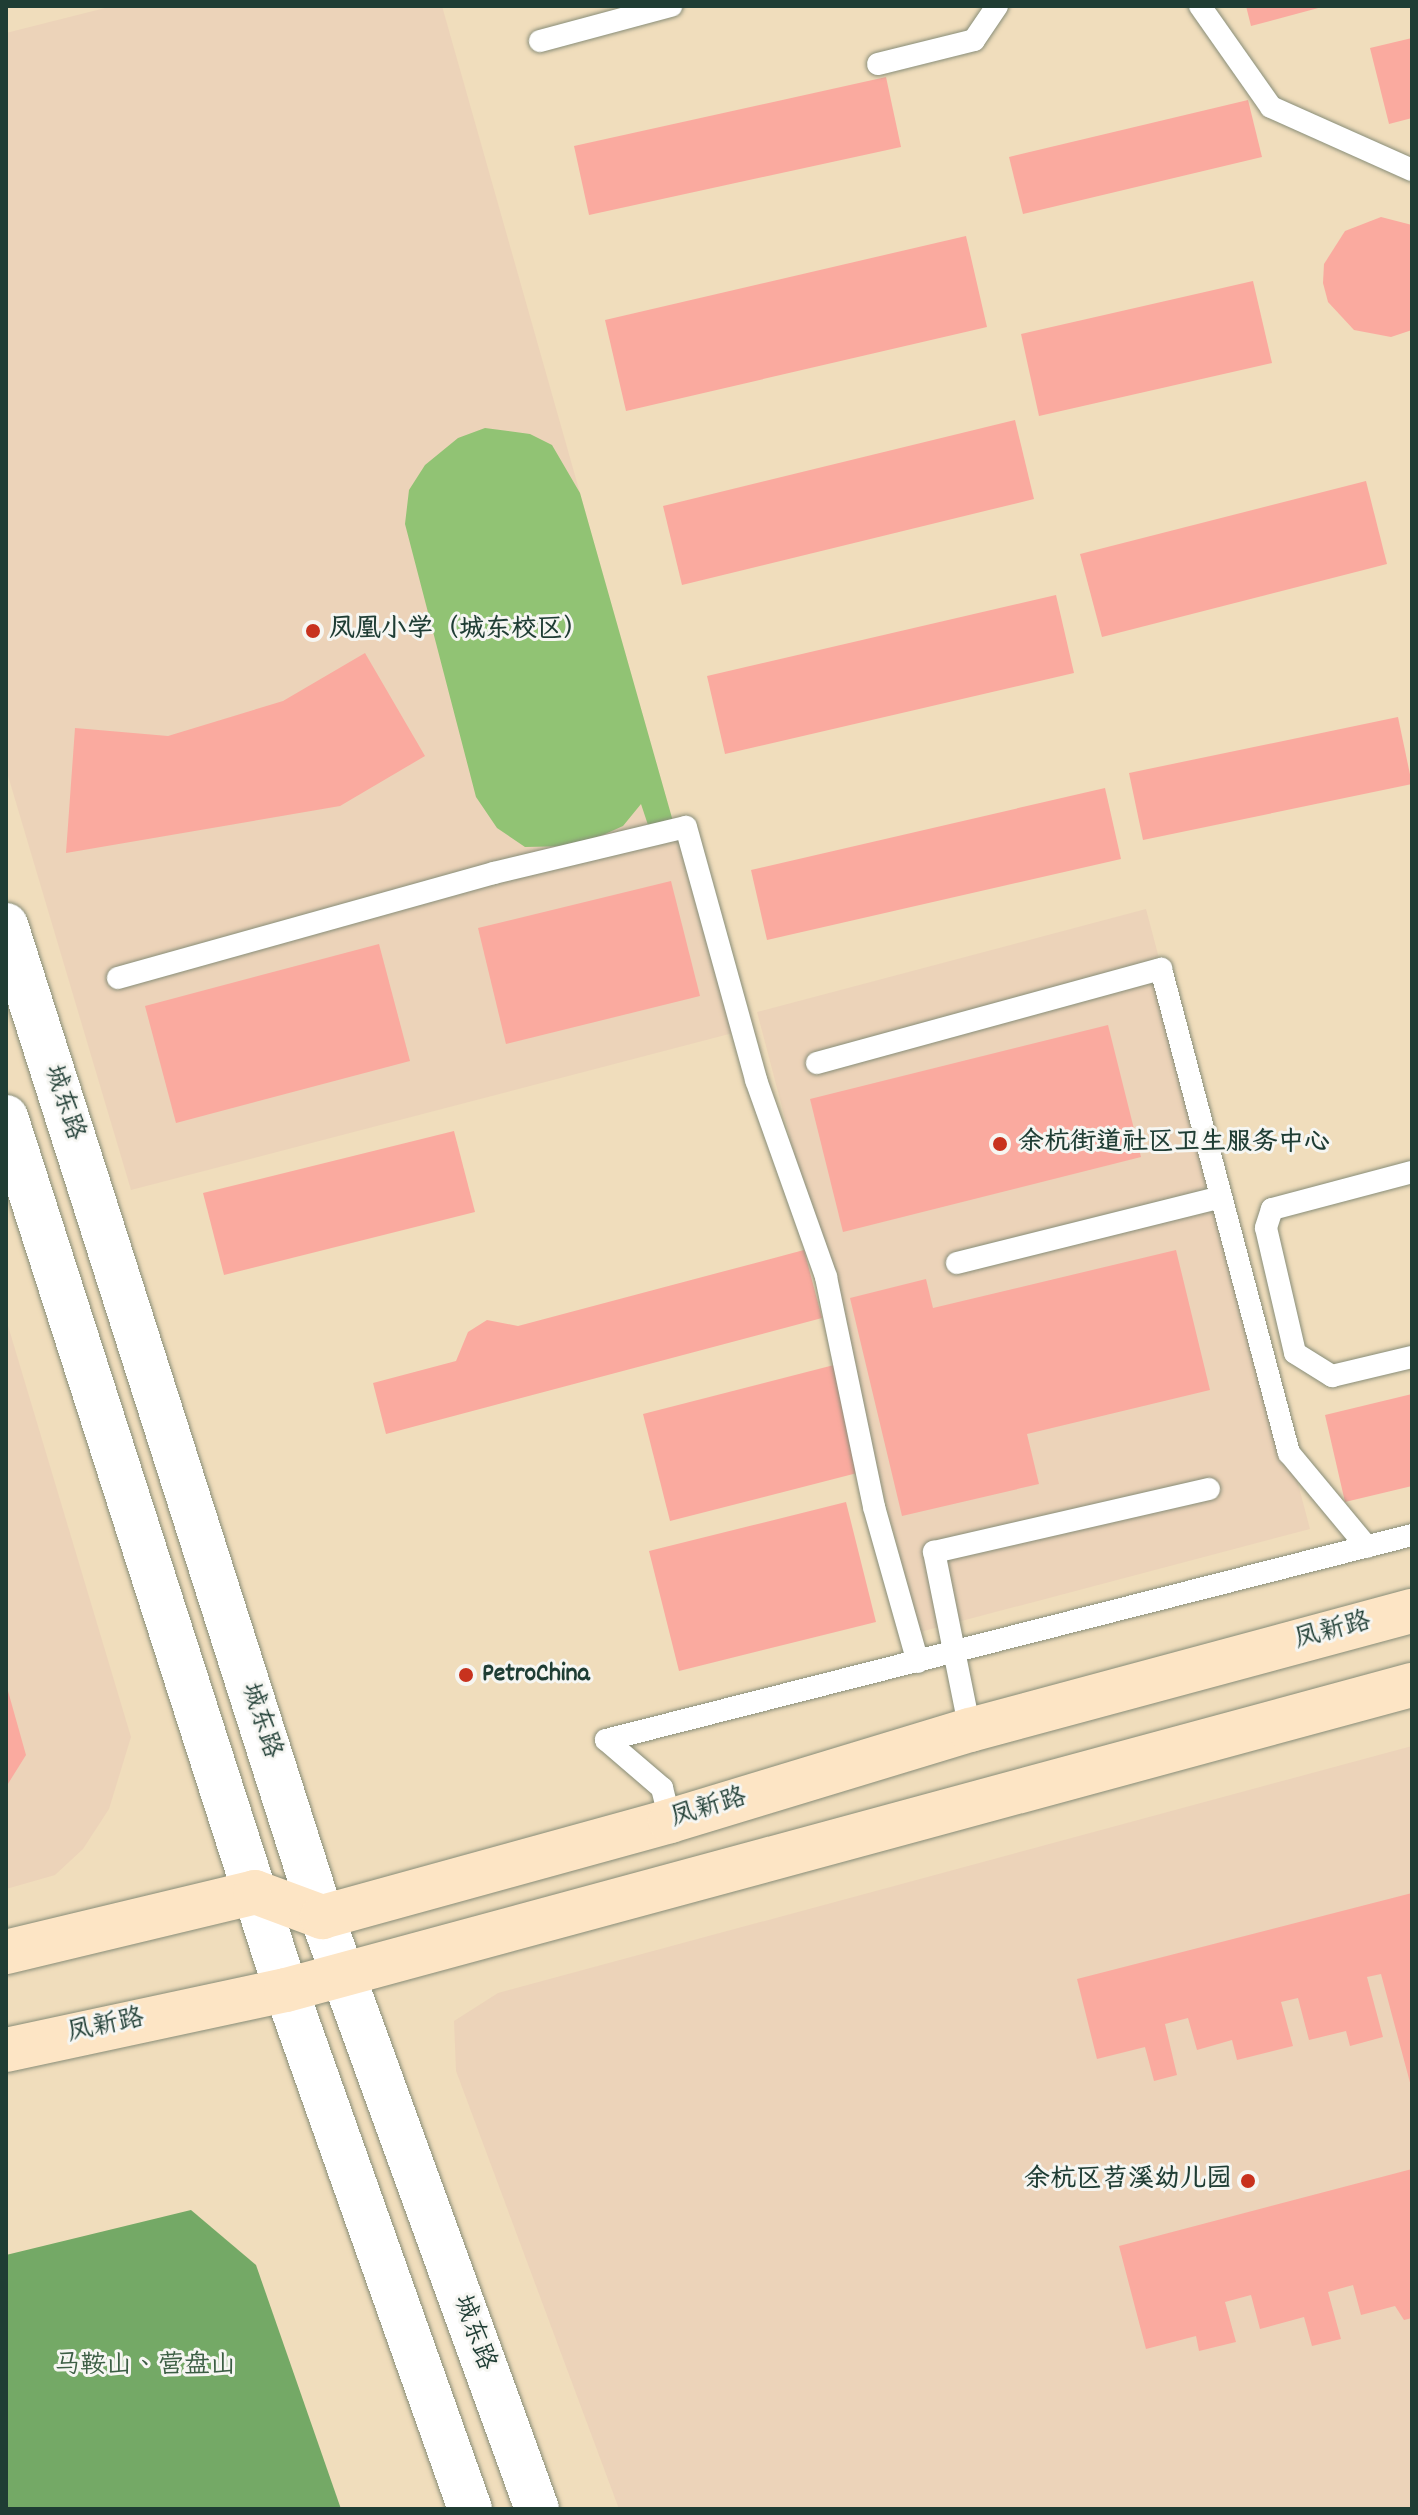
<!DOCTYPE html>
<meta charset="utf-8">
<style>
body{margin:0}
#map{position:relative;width:1418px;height:2515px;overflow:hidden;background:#f0ddbc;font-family:Dekko,"LXGW WenKai TC",sans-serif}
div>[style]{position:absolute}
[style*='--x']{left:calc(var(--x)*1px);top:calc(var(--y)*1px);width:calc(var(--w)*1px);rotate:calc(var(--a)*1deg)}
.built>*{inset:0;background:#ecd3b9}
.green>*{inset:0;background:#91c374}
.forest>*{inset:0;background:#74a966}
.building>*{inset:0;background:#faaa9f}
.roads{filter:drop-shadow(0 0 2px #888d78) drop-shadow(0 0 2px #888d78)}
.service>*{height:22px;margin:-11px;padding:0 11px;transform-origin:11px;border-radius:11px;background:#fff}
.tertiary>*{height:44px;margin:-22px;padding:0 22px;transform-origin:22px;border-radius:22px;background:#fff}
.secondary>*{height:44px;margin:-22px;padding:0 22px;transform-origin:22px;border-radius:22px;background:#fde5c5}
.dots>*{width:22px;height:22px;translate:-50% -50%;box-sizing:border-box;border:4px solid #f6f6f2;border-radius:50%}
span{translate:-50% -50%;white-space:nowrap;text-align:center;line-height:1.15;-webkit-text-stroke:6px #f6f6f2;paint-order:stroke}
.poi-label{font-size:26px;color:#1f3d34;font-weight:700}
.left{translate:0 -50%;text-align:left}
.right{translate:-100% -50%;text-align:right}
.street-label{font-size:26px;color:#1f3d34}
.park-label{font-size:26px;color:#3c5e44}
.frame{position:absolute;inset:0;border:8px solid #1f3d34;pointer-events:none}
</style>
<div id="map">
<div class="built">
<div style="clip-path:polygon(113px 6px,442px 6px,733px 1033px,131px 1190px,6px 769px,6px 33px)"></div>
<div style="clip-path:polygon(1146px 909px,1310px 1529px,920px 1632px,757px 1012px)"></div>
<div style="clip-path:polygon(6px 1319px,131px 1737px,109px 1809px,83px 1849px,55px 1875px,6px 1889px)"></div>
<div style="clip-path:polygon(1412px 1746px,1412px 2509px,619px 2509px,456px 2071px,454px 2021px,498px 1993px)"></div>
</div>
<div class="green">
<div style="clip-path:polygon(485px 428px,530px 434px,552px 445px,580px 493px,674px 825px,650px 831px,641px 804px,623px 826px,603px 835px,572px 846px,525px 847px,497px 828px,476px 797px,405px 524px,409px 490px,425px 465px,458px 438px)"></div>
</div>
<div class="forest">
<div style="clip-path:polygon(191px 2210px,256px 2265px,341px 2509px,6px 2509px,6px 2255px)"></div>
</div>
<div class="building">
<div style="clip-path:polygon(1246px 6px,1322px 6px,1322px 7px,1251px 26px)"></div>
<div style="clip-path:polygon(1412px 38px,1412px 118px,1389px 124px,1370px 48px)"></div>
<div style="clip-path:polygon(886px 77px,901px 147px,589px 215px,574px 146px)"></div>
<div style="clip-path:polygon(1248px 100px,1262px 157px,1023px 214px,1009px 157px)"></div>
<div style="clip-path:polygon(1381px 217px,1412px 225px,1412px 330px,1391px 337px,1354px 330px,1328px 302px,1323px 283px,1324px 264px,1345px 231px)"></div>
<div style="clip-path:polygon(966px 236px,987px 327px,626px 411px,605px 320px)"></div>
<div style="clip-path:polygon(1253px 281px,1272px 363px,1039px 416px,1021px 334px)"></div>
<div style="clip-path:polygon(1015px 420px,1034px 499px,682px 585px,663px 506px)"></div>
<div style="clip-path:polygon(1366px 481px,1387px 564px,1102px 637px,1080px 554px)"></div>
<div style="clip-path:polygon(1056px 595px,1074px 673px,725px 754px,707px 676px)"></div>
<div style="clip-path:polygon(365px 653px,425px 756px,340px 806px,66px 853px,75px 728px,168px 736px,283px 701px)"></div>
<div style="clip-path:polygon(1398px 717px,1412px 784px,1143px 840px,1129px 773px)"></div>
<div style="clip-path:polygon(1105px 788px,1121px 859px,767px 940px,751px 870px)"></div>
<div style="clip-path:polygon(671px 881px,700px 996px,506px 1044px,478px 928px)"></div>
<div style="clip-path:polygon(379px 944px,410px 1061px,176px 1123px,145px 1006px)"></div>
<div style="clip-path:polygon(1108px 1025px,1141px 1157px,843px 1232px,810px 1099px)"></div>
<div style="clip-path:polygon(454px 1131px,475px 1212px,224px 1275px,203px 1193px)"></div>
<div style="clip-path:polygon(804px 1250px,822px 1318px,386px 1434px,373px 1383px,456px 1361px,468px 1332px,487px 1320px,518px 1326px)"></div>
<div style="clip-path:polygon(1176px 1250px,1210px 1390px,1027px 1434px,1039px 1484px,902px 1516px,850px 1298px,926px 1279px,933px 1308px)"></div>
<div style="clip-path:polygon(834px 1365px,861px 1472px,670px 1521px,643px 1414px)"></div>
<div style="clip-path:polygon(1412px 1394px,1412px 1486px,1345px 1502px,1325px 1415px)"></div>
<div style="clip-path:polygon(846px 1502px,876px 1622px,679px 1671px,649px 1551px)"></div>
<div style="clip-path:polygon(6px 1684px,26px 1755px,6px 1787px)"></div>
<div style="clip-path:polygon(1412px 1893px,1412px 2090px,1381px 1974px,1367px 1977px,1383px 2037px,1350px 2046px,1346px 2031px,1309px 2040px,1298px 1998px,1281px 2002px,1293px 2046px,1237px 2060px,1232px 2040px,1197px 2050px,1188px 2018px,1165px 2024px,1177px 2075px,1154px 2081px,1145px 2047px,1097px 2059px,1077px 1979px)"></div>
<div style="clip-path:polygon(1412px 2169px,1412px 2318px,1404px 2320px,1395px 2306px,1361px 2315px,1353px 2285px,1328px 2292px,1341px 2339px,1312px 2346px,1304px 2317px,1260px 2329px,1251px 2295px,1225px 2302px,1236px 2342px,1199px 2351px,1196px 2336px,1146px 2349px,1119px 2246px)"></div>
</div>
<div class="roads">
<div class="service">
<div style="--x:1200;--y:6;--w:123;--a:54.9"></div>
<div style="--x:1271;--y:107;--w:154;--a:24.1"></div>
<div style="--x:540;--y:41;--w:136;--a:-15"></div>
<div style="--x:878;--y:64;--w:99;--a:-14"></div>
<div style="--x:974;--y:40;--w:41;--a:-55.9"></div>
<div style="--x:118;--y:978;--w:390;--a:-15.6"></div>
<div style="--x:494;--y:873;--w:197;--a:-13.5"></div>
<div style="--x:686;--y:827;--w:263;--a:74.5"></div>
<div style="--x:756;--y:1080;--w:209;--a:70.4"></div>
<div style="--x:826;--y:1277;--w:235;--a:78.2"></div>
<div style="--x:874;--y:1507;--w:161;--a:74.2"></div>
<div style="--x:817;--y:1063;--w:357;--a:-15.3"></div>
<div style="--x:1161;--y:969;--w:501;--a:75.19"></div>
<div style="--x:1289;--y:1453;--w:122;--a:50.3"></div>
<div style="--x:1412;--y:1172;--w:145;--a:165.2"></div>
<div style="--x:1272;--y:1209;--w:20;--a:108"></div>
<div style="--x:1266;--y:1228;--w:128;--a:76.9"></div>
<div style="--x:1295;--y:1353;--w:44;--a:31.9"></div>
<div style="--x:1332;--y:1376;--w:82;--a:-13.4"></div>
<div style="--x:957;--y:1263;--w:272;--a:-14"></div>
<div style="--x:970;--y:1730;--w:182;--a:-101.4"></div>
<div style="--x:934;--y:1552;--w:282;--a:-12.9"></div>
<div style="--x:606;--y:1740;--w:832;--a:-14.27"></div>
<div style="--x:606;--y:1740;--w:74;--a:40.6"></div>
<div style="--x:662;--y:1788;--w:34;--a:76"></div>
</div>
<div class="tertiary">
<div style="--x:6;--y:925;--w:1041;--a:72.33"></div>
<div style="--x:322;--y:1917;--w:630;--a:70.04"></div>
<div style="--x:6;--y:1117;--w:917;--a:72.22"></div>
<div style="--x:286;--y:1990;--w:551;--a:70.48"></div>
</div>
<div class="secondary">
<div style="--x:6;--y:1952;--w:256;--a:-13.5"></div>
<div style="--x:255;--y:1892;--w:72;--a:20.5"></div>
<div style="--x:322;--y:1917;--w:361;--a:-15.4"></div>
<div style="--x:670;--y:1821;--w:313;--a:-16.9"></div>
<div style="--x:970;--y:1730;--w:458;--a:-15.1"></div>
<div style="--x:6;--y:2050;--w:286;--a:-12.1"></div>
<div style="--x:286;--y:1990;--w:1167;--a:-15.16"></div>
</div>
</div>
<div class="dots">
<div style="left:313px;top:631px;background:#c8321e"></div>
<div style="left:1000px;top:1144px;background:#c8321e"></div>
<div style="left:466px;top:1675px;background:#c8321e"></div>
<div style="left:1248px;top:2181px;background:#c8321e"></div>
</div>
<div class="poi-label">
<span class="left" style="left:329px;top:631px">凤凰小学（城东校区）</span>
<span class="left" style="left:1018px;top:1144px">余杭街道社区卫生服务中心</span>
<span class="left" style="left:482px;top:1675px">PetroChina</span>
<span class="right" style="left:1232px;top:2181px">余杭区苕溪幼儿园</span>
</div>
<div class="street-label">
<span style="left:63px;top:1103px;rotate:72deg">城东路</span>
<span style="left:1333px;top:1632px;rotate:-15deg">凤新路</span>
<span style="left:260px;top:1721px;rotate:72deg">城东路</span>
<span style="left:709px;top:1809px;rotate:-17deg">凤新路</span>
<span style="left:106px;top:2027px;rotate:-12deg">凤新路</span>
<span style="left:473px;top:2333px;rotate:70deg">城东路</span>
</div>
<div class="park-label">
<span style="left:145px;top:2367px">马鞍山、营盘山</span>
</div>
<div class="frame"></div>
</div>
